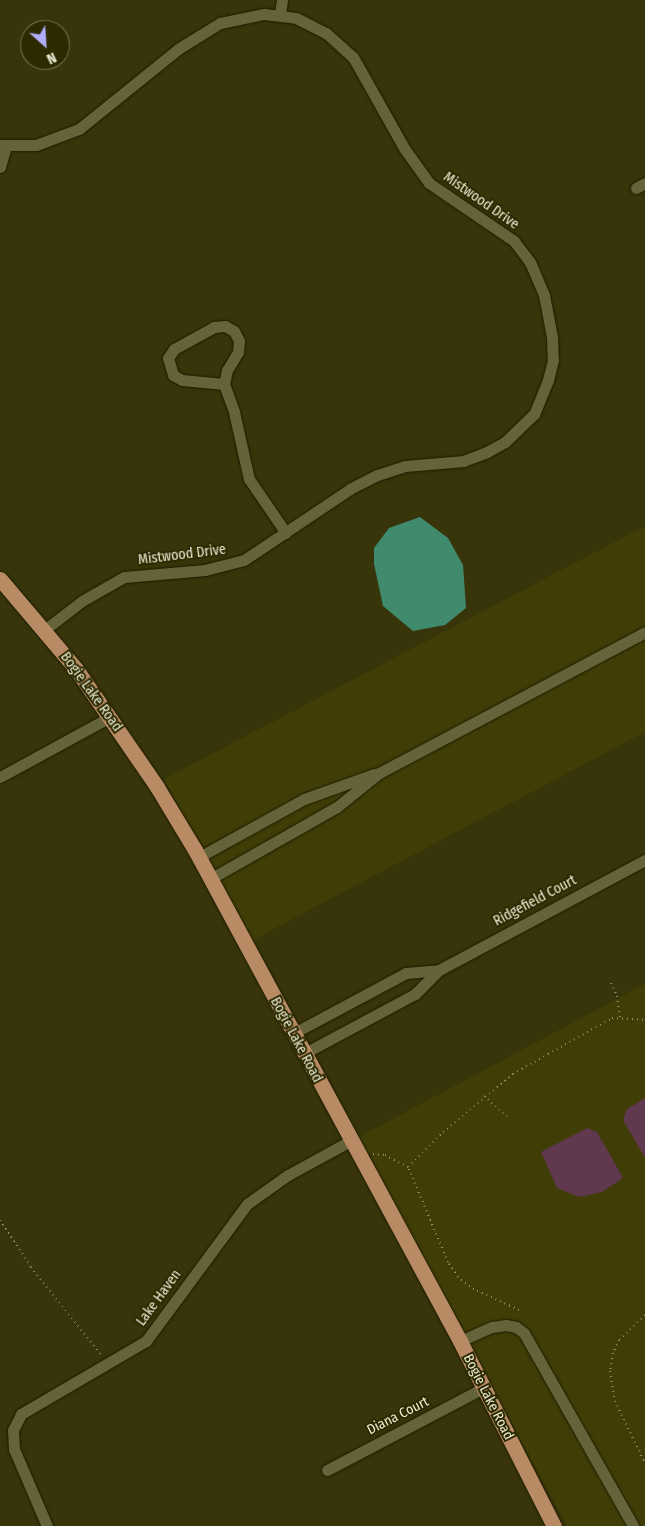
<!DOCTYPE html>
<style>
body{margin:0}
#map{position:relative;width:645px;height:1526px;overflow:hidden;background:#373509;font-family:"Fira Sans Condensed",sans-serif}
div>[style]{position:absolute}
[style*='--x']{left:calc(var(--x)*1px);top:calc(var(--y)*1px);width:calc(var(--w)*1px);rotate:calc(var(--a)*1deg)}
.built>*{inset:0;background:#403d06}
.green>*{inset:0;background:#60394e}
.water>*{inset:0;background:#408a6e}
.path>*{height:2px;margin-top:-1px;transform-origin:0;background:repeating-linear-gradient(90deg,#91906e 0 1px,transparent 0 5px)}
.roads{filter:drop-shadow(0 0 1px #1e1c00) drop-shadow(0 0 1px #1e1c00)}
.minor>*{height:11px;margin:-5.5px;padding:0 5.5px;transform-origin:5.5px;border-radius:5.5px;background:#656339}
.major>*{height:15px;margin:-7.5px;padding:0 7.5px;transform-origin:7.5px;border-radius:7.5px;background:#b98b65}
span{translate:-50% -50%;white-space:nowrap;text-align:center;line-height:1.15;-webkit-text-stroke:4px #2d2a00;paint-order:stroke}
.street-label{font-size:14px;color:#ebebd4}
.north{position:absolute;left:20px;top:20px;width:50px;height:50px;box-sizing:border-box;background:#2d2a00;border:1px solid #797755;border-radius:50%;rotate:154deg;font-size:14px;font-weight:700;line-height:20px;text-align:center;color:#ebebd4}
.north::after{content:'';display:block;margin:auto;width:18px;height:22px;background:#b2adf9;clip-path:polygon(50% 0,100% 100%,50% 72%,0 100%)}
</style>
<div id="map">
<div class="built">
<div style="clip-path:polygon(645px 526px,645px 732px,251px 941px,164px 779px)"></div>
<div style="clip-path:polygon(645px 984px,645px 1526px,567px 1526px,357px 1138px)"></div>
</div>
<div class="green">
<div style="clip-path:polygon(645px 1098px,645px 1158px,623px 1120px,627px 1109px)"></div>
<div style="clip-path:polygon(587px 1128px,597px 1132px,623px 1178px,602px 1192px,579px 1197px,557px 1188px,541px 1152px)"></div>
</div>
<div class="water">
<div style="clip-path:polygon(420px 517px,448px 538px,463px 565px,466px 608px,445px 625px,413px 631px,383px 606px,374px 564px,374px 548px,389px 528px)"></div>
</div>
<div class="path">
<div style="--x:611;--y:983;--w:14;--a:65"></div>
<div style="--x:617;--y:996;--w:22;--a:82"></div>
<div style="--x:484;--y:1096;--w:31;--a:42"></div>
<div style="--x:373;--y:1154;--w:12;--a:5"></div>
<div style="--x:385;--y:1155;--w:26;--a:28"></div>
<div style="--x:0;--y:1220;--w:56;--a:56.6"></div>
<div style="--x:31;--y:1267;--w:111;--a:51.6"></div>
<div style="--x:519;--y:1310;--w:50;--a:-155"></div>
<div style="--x:474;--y:1289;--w:20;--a:-143"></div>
<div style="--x:458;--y:1277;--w:18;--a:-124"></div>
<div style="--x:448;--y:1262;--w:103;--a:-112.8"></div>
<div style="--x:408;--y:1167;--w:49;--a:-45"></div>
<div style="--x:443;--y:1132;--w:91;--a:-39.6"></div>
<div style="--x:513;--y:1074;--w:114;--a:-29.5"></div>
<div style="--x:612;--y:1018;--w:33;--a:3"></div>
<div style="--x:645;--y:1315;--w:36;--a:136"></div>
<div style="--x:619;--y:1340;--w:14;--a:115"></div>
<div style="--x:613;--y:1353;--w:18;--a:99"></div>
<div style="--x:610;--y:1371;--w:30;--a:81"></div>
<div style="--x:615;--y:1401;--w:69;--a:64.2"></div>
</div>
<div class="roads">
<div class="minor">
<div style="--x:280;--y:14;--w:14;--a:-82"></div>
<div style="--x:0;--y:145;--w:36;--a:0"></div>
<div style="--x:36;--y:145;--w:46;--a:-20.4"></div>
<div style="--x:79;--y:129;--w:127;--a:-38.9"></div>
<div style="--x:178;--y:49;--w:49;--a:-31.8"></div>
<div style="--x:220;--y:23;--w:45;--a:-11.6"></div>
<div style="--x:264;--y:14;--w:32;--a:7"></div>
<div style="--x:296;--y:18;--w:34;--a:27"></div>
<div style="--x:326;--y:33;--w:36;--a:42"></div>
<div style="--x:353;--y:57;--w:104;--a:60.7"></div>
<div style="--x:404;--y:148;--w:43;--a:54.5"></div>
<div style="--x:429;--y:183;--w:103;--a:34.3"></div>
<div style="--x:514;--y:241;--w:26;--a:53"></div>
<div style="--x:530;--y:262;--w:36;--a:67"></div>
<div style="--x:544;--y:295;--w:43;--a:79.2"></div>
<div style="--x:552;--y:337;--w:23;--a:88"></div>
<div style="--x:553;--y:360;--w:21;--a:104"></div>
<div style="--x:548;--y:380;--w:37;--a:112"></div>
<div style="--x:534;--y:414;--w:40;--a:136"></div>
<div style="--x:505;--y:442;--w:21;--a:151"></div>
<div style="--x:487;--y:452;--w:25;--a:159"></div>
<div style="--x:464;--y:461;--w:59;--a:175.2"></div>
<div style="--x:405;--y:466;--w:29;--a:162"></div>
<div style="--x:377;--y:475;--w:30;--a:153"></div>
<div style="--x:350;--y:489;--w:128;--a:146.2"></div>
<div style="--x:244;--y:560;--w:40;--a:165.6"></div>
<div style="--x:205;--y:570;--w:81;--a:175.1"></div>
<div style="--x:124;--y:577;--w:48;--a:150.3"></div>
<div style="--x:82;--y:601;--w:49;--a:142.4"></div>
<div style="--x:0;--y:167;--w:22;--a:-74"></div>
<div style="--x:636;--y:188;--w:10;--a:-29"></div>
<div style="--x:224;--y:384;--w:42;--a:-174.6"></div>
<div style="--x:182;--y:380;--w:10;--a:-151"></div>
<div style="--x:173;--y:375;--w:18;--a:-106"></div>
<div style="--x:168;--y:358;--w:11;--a:-56"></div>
<div style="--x:174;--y:349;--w:46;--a:-28.8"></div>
<div style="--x:214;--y:327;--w:11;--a:-5"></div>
<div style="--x:225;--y:326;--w:10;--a:29"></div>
<div style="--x:234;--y:331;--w:11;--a:63"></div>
<div style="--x:239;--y:341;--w:11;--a:95"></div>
<div style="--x:238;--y:352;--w:21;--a:121"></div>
<div style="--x:227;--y:370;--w:14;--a:102"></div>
<div style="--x:224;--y:384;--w:30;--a:70"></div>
<div style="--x:234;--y:412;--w:69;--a:77.4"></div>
<div style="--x:249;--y:479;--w:65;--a:55.6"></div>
<div style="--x:0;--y:777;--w:125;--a:-28.6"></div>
<div style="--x:199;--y:857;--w:120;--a:-28.9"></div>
<div style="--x:304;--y:799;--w:74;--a:-19.7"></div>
<div style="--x:210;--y:879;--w:146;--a:-29.6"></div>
<div style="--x:337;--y:807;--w:54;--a:-39"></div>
<div style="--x:379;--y:773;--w:301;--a:-27.9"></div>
<div style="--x:292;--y:1034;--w:129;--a:-28.2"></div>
<div style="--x:406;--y:973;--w:33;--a:-5"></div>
<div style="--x:303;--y:1054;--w:127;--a:-28.2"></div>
<div style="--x:415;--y:994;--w:34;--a:-45"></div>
<div style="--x:439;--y:970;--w:234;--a:-28.1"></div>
<div style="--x:460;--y:1341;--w:35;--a:-24"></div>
<div style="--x:492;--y:1327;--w:14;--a:-8"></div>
<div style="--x:506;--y:1325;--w:10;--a:11"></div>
<div style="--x:516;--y:1327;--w:10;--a:37"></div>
<div style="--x:524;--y:1333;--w:222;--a:60.5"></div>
<div style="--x:327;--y:1470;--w:176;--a:-27.7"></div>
<div style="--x:47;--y:1526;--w:84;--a:-113.2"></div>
<div style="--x:14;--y:1449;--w:19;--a:-93"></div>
<div style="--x:13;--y:1430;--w:18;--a:-63"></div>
<div style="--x:21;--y:1414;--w:145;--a:-30.3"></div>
<div style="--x:146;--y:1341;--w:170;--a:-53.6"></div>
<div style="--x:247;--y:1204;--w:50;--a:-35.3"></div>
<div style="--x:288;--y:1175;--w:71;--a:-28.7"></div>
</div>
<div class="major">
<div style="--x:0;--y:579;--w:118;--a:49.8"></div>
<div style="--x:76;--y:669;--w:143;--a:55.5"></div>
<div style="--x:157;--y:787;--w:74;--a:58.9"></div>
<div style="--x:195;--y:850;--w:558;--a:61.64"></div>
<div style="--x:460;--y:1341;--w:208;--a:63.1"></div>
</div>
</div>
<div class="street-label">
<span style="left:481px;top:201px;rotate:35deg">Mistwood Drive</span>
<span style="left:182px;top:555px;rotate:-7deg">Mistwood Drive</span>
<span style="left:91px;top:692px;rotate:54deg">Bogie Lake Road</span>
<span style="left:535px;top:901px;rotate:-28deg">Ridgefield Court</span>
<span style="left:296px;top:1040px;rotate:62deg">Bogie Lake Road</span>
<span style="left:159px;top:1298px;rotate:-54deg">Lake Haven</span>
<span style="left:488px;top:1397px;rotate:63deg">Bogie Lake Road</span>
<span style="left:398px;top:1416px;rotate:-27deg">Diana Court</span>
</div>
<div class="north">N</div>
</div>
